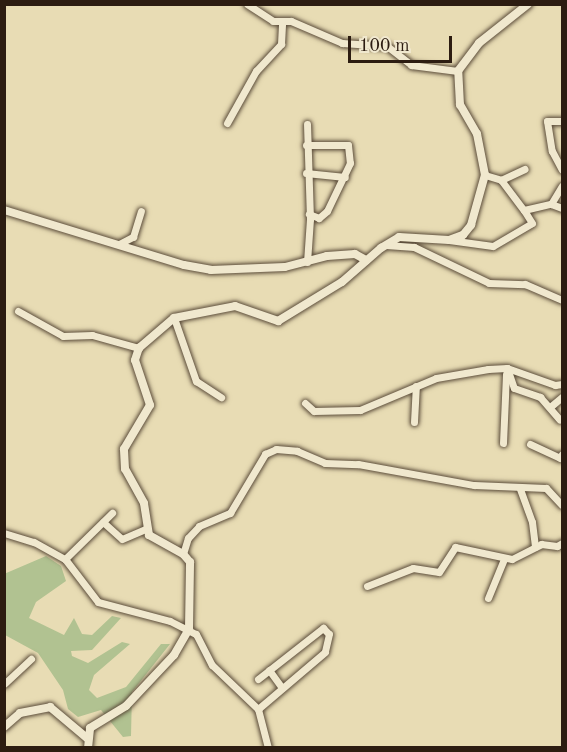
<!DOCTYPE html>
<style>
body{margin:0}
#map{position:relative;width:567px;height:752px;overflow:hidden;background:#e8dcb4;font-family:"Old Standard TT",serif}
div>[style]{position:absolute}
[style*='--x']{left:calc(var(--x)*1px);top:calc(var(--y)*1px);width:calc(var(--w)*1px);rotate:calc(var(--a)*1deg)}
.green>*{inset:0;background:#b1c291}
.roads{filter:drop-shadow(0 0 2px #5b4c3a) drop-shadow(0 0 2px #5b4c3a)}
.minor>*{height:7px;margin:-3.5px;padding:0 3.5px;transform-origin:3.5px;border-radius:3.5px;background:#f0e8ce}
.tertiary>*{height:8px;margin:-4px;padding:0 4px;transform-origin:4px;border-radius:4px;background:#f0e8ce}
span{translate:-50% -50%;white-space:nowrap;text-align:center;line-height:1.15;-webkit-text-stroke:4.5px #f0e8ce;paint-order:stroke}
.frame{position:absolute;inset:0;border:6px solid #2c1c11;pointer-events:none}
.scale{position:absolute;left:348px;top:36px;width:104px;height:27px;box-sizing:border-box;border:3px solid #2c1c11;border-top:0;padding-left:8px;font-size:18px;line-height:21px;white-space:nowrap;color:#2c1c11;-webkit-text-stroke:4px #f0e8ce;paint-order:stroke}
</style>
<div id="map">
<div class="green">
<div style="clip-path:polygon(46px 556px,61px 566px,66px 581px,36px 602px,29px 618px,64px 635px,74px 618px,82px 634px,92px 635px,112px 616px,121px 618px,92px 650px,71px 651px,72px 656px,88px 663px,122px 642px,130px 644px,94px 675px,89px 690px,97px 698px,126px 687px,161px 644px,170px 644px,132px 692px,131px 736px,123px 737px,101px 710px,78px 717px,68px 709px,63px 690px,38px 653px,5px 635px,4px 574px)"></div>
</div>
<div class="roads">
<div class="minor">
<div style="--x:247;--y:4;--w:31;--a:33"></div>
<div style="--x:273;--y:21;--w:18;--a:0"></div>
<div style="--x:291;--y:21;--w:56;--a:23.3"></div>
<div style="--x:342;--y:43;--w:45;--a:3.8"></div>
<div style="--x:387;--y:46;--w:31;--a:38"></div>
<div style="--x:411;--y:65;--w:47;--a:7.3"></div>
<div style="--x:562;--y:121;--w:15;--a:180"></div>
<div style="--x:547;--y:121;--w:30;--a:81"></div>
<div style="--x:552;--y:151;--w:21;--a:62"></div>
<div style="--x:227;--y:123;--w:60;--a:-60.9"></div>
<div style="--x:256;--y:71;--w:37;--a:-47"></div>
<div style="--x:281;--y:44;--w:22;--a:-87"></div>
<div style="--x:306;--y:145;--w:42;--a:0"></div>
<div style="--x:348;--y:145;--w:18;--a:84"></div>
<div style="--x:350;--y:163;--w:53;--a:115.6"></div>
<div style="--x:327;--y:211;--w:11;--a:139"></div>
<div style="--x:319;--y:218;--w:11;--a:-158"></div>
<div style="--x:306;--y:173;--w:39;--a:6"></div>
<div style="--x:485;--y:175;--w:17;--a:17"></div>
<div style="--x:501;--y:180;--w:26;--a:-25"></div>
<div style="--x:501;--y:180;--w:38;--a:53"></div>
<div style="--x:524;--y:210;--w:28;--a:-13"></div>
<div style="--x:551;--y:204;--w:12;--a:20"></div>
<div style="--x:551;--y:204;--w:21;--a:-59"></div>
<div style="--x:449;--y:240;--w:44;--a:7.8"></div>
<div style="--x:493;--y:246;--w:45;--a:-30.5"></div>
<div style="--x:532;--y:223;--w:15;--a:-122"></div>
<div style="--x:119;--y:244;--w:16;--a:-27"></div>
<div style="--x:133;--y:237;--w:27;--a:-73"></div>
<div style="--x:386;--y:245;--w:28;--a:4"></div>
<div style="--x:414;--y:247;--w:83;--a:25.6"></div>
<div style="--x:489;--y:283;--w:36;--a:2"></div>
<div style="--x:525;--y:284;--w:40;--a:23.4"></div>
<div style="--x:307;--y:262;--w:43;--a:-86"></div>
<div style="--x:310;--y:219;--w:95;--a:-91.8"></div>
<div style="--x:18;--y:311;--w:51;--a:29.1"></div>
<div style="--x:63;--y:336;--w:29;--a:-2"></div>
<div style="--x:92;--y:335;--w:49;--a:15.5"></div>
<div style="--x:174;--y:318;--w:67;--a:70.8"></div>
<div style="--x:196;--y:381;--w:30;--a:33"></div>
<div style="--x:507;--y:368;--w:21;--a:71"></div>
<div style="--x:514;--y:388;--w:28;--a:19"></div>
<div style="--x:540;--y:397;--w:30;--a:49"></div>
<div style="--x:305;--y:403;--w:12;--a:42"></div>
<div style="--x:314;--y:411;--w:46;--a:-1.2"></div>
<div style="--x:360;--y:410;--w:82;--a:-22.8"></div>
<div style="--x:436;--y:378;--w:53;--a:-9.8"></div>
<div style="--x:488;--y:369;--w:19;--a:-3"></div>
<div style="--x:507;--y:368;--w:51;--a:19.5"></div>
<div style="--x:555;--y:385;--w:7;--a:-8"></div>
<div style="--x:550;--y:407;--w:16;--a:-40"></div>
<div style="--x:414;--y:422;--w:36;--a:-87"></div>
<div style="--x:503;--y:443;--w:69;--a:-87.5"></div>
<div style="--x:530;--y:444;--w:33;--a:25"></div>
<div style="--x:560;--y:458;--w:4;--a:-63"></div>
<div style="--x:520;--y:489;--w:35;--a:70"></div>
<div style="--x:532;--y:522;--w:25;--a:83"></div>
<div style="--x:103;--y:522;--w:25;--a:42"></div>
<div style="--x:122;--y:539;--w:26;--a:-23"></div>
<div style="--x:4;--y:533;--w:31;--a:17"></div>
<div style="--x:34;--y:542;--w:35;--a:29"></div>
<div style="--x:65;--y:559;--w:54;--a:52.5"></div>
<div style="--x:98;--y:602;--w:74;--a:14.8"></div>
<div style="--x:170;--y:621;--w:29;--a:27"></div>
<div style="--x:196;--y:634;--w:35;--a:63"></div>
<div style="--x:212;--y:665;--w:64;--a:43.7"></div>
<div style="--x:258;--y:709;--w:40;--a:75.6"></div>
<div style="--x:183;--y:554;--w:17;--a:-73"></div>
<div style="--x:188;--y:538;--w:16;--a:-47"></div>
<div style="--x:199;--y:526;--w:34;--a:-23"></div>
<div style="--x:230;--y:513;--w:69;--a:-59.3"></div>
<div style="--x:265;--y:454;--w:12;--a:-24"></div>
<div style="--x:276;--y:449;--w:21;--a:5"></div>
<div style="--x:297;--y:451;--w:30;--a:23"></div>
<div style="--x:325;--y:463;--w:33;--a:2"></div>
<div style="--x:358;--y:464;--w:118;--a:10.3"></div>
<div style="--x:474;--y:485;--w:72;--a:2.4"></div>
<div style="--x:546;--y:488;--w:23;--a:47"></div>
<div style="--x:65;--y:559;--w:66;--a:-44.4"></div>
<div style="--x:367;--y:586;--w:49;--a:-21.4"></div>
<div style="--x:413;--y:568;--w:26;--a:9"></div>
<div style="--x:439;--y:572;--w:30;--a:-57"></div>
<div style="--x:455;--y:547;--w:58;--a:11.9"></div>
<div style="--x:512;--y:559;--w:33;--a:-27"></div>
<div style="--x:541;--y:544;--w:16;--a:7"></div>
<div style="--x:557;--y:546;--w:6;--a:-31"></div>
<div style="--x:488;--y:598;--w:42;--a:-67.7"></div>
<div style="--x:269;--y:670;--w:22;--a:54"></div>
<div style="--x:258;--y:679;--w:83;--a:-38.1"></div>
<div style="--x:323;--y:628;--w:8;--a:45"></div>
<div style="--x:329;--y:634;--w:18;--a:103"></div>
<div style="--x:325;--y:652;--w:88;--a:139.6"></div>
<div style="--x:4;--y:684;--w:37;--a:-43"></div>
</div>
<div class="tertiary">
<div style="--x:4;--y:210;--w:188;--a:17"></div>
<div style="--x:184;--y:265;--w:27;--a:10"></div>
<div style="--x:211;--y:270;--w:74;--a:-2.3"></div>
<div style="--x:285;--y:267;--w:43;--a:-14.7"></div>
<div style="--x:327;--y:256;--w:28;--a:-4"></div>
<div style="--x:355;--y:254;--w:13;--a:29"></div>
<div style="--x:4;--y:727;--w:21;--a:-41"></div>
<div style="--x:20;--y:713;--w:31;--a:-11"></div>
<div style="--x:50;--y:707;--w:48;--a:40"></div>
<div style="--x:88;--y:748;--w:20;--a:-84"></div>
<div style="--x:90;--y:728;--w:42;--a:-31.4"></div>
<div style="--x:126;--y:706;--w:70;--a:-46.7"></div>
<div style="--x:174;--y:655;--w:30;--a:-60"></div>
<div style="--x:189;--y:629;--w:67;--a:-89.1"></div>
<div style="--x:190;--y:562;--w:11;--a:-131"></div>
<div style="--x:183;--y:554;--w:39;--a:-151"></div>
<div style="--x:149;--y:535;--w:32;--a:-99"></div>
<div style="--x:144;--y:503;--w:39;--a:-119"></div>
<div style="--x:125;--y:469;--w:20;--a:-93"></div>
<div style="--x:124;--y:449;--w:51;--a:-59.4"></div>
<div style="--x:150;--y:405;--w:47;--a:-108.4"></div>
<div style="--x:135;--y:360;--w:13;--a:-72"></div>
<div style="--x:139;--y:348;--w:46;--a:-40.6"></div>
<div style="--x:174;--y:318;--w:62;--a:-11.1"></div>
<div style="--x:235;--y:306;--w:46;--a:19.2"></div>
<div style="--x:278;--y:321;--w:75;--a:-31.4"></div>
<div style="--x:342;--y:282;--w:52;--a:-41.1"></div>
<div style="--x:381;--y:248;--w:21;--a:-31"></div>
<div style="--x:399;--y:237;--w:50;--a:3.4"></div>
<div style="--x:449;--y:240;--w:15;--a:-20"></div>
<div style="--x:463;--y:235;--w:13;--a:-51"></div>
<div style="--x:471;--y:225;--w:52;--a:-74.4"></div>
<div style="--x:485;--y:175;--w:42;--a:-101"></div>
<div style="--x:477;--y:134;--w:34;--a:-120"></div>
<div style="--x:460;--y:105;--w:34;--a:-93"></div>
<div style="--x:458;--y:71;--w:35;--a:-53"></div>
<div style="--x:479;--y:43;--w:63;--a:-38.5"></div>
</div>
</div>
<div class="frame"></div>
<div class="scale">100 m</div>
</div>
